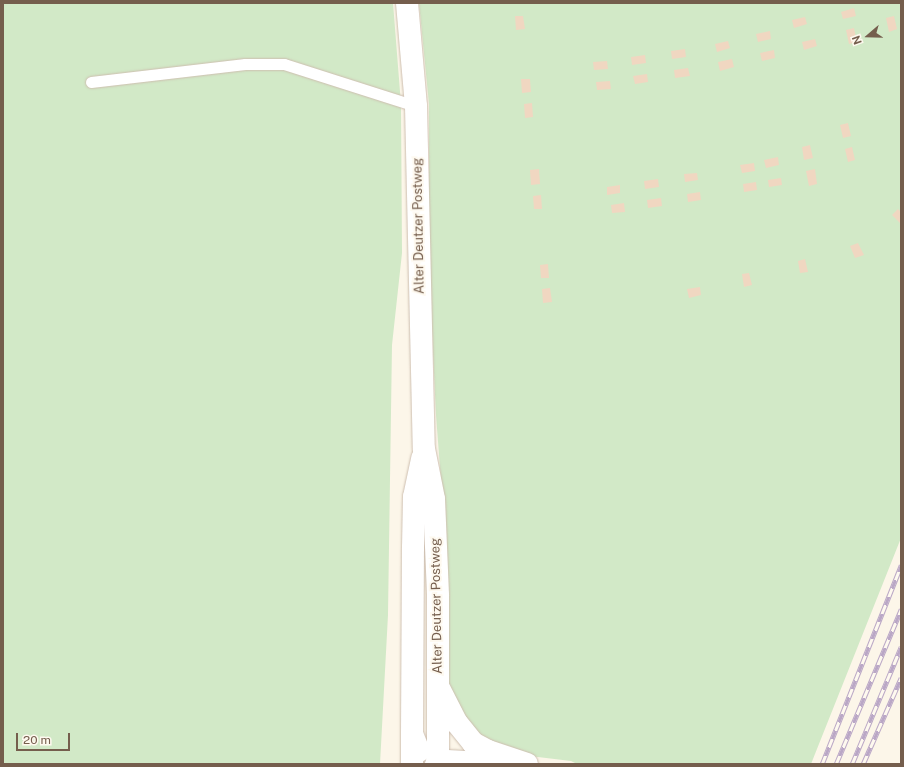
<!DOCTYPE html>
<style>
body{margin:0}
#map{position:relative;width:904px;height:767px;overflow:hidden;background:#fcf6e9;font-family:"Public Sans",sans-serif}
div>[style]{position:absolute}
[style*='--x']{left:calc(var(--x)*1px);top:calc(var(--y)*1px);width:calc(var(--w)*1px);rotate:calc(var(--a)*1deg)}
.green>*{inset:0;background:#d2e9c7}
.building>*{inset:0;background:#f0d7c1}
.roads{filter:drop-shadow(0 0 1px #cdbeaf) drop-shadow(0 0 1px #cdbeaf)}
.service>*{height:11px;margin:-5.5px;padding:0 5.5px;transform-origin:5.5px;border-radius:5.5px;background:#fff}
.tertiary>*{height:22px;margin:-11px;padding:0 11px;transform-origin:11px;border-radius:11px;background:#fff}
.secondary>*{height:22px;margin:-11px;padding:0 11px;transform-origin:11px;border-radius:11px;background:#fff}
.rail>*{height:4.5px;margin-top:-2.25px;transform-origin:0;background:repeating-linear-gradient(90deg,#fef9ef 0 9px,#baa7c6 0 18px);box-sizing:border-box;border-block:1px solid #baa7c6}
span{translate:-50% -50%;white-space:nowrap;text-align:center;line-height:1.15;-webkit-text-stroke:4px #fef9ef;paint-order:stroke}
.street-label{font-size:13px;color:#755e4d}
.frame{position:absolute;inset:0;border:4px solid #755e4d;pointer-events:none}
.north{position:absolute;left:848px;top:16px;width:40px;height:40px;-webkit-text-stroke:3px #fef9ef;paint-order:stroke;rotate:250deg;font-size:11px;font-weight:700;line-height:16px;text-align:center;color:#755e4d}
.north::after{content:'';display:block;margin:auto;width:14px;height:18px;background:#755e4d;clip-path:polygon(50% 0,100% 100%,50% 72%,0 100%)}
.scale{position:absolute;left:16px;top:733px;width:54px;height:18px;box-sizing:border-box;border:2px solid #755e4d;border-top:0;padding-left:5px;font-size:12px;line-height:14px;white-space:nowrap;color:#755e4d;-webkit-text-stroke:3px #fef9ef;paint-order:stroke}
</style>
<div id="map">
<div class="green">
<div style="clip-path:polygon(3px 3px,393px 3px,401px 104px,402px 253px,392px 345px,388px 615px,380px 764px,3px 764px)"></div>
<div style="clip-path:polygon(419px 3px,901px 3px,901px 538px,811px 764px,577px 764px,571px 761px,513px 754px,484px 744px,458px 715px,447px 680px,448px 574px,436px 415px,429px 268px,429px 104px)"></div>
</div>
<div class="building">
<div style="clip-path:polygon(854px 8px,856px 16px,843px 19px,841px 12px)"></div>
<div style="clip-path:polygon(515px 16px,523px 16px,525px 29px,516px 30px)"></div>
<div style="clip-path:polygon(894px 16px,897px 29px,889px 32px,886px 18px)"></div>
<div style="clip-path:polygon(805px 17px,807px 24px,794px 28px,792px 20px)"></div>
<div style="clip-path:polygon(854px 28px,857px 42px,849px 44px,846px 30px)"></div>
<div style="clip-path:polygon(770px 31px,771px 39px,758px 42px,756px 34px)"></div>
<div style="clip-path:polygon(815px 39px,817px 46px,804px 50px,802px 42px)"></div>
<div style="clip-path:polygon(728px 41px,730px 48px,717px 52px,715px 44px)"></div>
<div style="clip-path:polygon(685px 49px,686px 57px,672px 59px,671px 51px)"></div>
<div style="clip-path:polygon(774px 50px,775px 58px,762px 61px,760px 53px)"></div>
<div style="clip-path:polygon(645px 55px,646px 63px,632px 65px,631px 57px)"></div>
<div style="clip-path:polygon(732px 59px,734px 67px,720px 71px,718px 62px)"></div>
<div style="clip-path:polygon(607px 61px,608px 69px,594px 70px,593px 62px)"></div>
<div style="clip-path:polygon(688px 68px,690px 76px,675px 78px,674px 70px)"></div>
<div style="clip-path:polygon(647px 74px,648px 82px,635px 84px,633px 76px)"></div>
<div style="clip-path:polygon(521px 79px,530px 79px,531px 92px,522px 93px)"></div>
<div style="clip-path:polygon(610px 81px,611px 89px,597px 90px,596px 82px)"></div>
<div style="clip-path:polygon(532px 103px,533px 117px,525px 118px,524px 104px)"></div>
<div style="clip-path:polygon(848px 123px,851px 136px,843px 138px,840px 125px)"></div>
<div style="clip-path:polygon(810px 145px,813px 158px,804px 160px,802px 147px)"></div>
<div style="clip-path:polygon(852px 147px,855px 160px,848px 162px,845px 149px)"></div>
<div style="clip-path:polygon(778px 157px,779px 165px,766px 168px,764px 160px)"></div>
<div style="clip-path:polygon(754px 163px,755px 171px,742px 173px,740px 165px)"></div>
<div style="clip-path:polygon(539px 169px,540px 184px,531px 185px,530px 170px)"></div>
<div style="clip-path:polygon(815px 169px,817px 184px,809px 186px,806px 171px)"></div>
<div style="clip-path:polygon(697px 173px,698px 180px,685px 182px,684px 174px)"></div>
<div style="clip-path:polygon(781px 178px,782px 185px,769px 187px,768px 180px)"></div>
<div style="clip-path:polygon(658px 179px,659px 187px,645px 189px,644px 181px)"></div>
<div style="clip-path:polygon(756px 182px,757px 190px,744px 192px,743px 184px)"></div>
<div style="clip-path:polygon(620px 185px,620px 193px,607px 195px,607px 187px)"></div>
<div style="clip-path:polygon(700px 192px,701px 200px,688px 202px,687px 194px)"></div>
<div style="clip-path:polygon(541px 195px,542px 209px,534px 209px,533px 196px)"></div>
<div style="clip-path:polygon(661px 198px,662px 206px,648px 208px,647px 200px)"></div>
<div style="clip-path:polygon(624px 203px,625px 212px,612px 213px,611px 205px)"></div>
<div style="clip-path:polygon(898px 209px,901px 212px,901px 224px,892px 215px)"></div>
<div style="clip-path:polygon(858px 243px,864px 255px,855px 258px,850px 246px)"></div>
<div style="clip-path:polygon(805px 259px,808px 272px,800px 273px,798px 261px)"></div>
<div style="clip-path:polygon(548px 264px,549px 278px,541px 278px,540px 265px)"></div>
<div style="clip-path:polygon(749px 273px,752px 285px,744px 287px,742px 274px)"></div>
<div style="clip-path:polygon(700px 287px,701px 295px,689px 298px,687px 289px)"></div>
<div style="clip-path:polygon(550px 288px,552px 302px,543px 303px,542px 289px)"></div>
</div>
<div class="roads">
<div class="service">
<div style="--x:91;--y:82;--w:155;--a:-6.7"></div>
<div style="--x:245;--y:64;--w:39;--a:0"></div>
<div style="--x:284;--y:64;--w:139;--a:17.7"></div>
</div>
<div class="tertiary">
<div style="--x:407;--y:3;--w:103;--a:85"></div>
<div style="--x:416;--y:106;--w:343;--a:88.7"></div>
<div style="--x:424;--y:449;--w:51;--a:78.7"></div>
<div style="--x:434;--y:499;--w:97;--a:87.6"></div>
<div style="--x:438;--y:596;--w:168;--a:90"></div>
<div style="--x:440;--y:690;--w:37;--a:63"></div>
<div style="--x:457;--y:723;--w:26;--a:51"></div>
<div style="--x:473;--y:743;--w:17;--a:28"></div>
<div style="--x:488;--y:751;--w:41;--a:18.4"></div>
<div style="--x:419;--y:751;--w:18;--a:-112"></div>
<div style="--x:412;--y:734;--w:186;--a:-89.7"></div>
<div style="--x:413;--y:548;--w:51;--a:-88.9"></div>
<div style="--x:414;--y:497;--w:40;--a:-78"></div>
<div style="--x:436;--y:764;--w:11;--a:-15"></div>
<div style="--x:447;--y:761;--w:52;--a:3.3"></div>
</div>
<div class="secondary">
<div style="--x:412;--y:764;--w:30;--a:-90"></div>
</div>
</div>
<div class="rail">
<div style="--x:822;--y:764;--w:214;--a:-68.3"></div>
<div style="--x:836;--y:764;--w:168;--a:-67.2"></div>
<div style="--x:852;--y:764;--w:127;--a:-67.3"></div>
<div style="--x:863;--y:764;--w:94;--a:-66.2"></div>
</div>
<div class="street-label">
<span style="left:419px;top:226px;rotate:-91deg">Alter Deutzer Postweg</span>
<span style="left:437px;top:606px;rotate:-91deg">Alter Deutzer Postweg</span>
</div>
<div class="frame"></div>
<div class="north">N</div>
<div class="scale">20 m</div>
</div>
